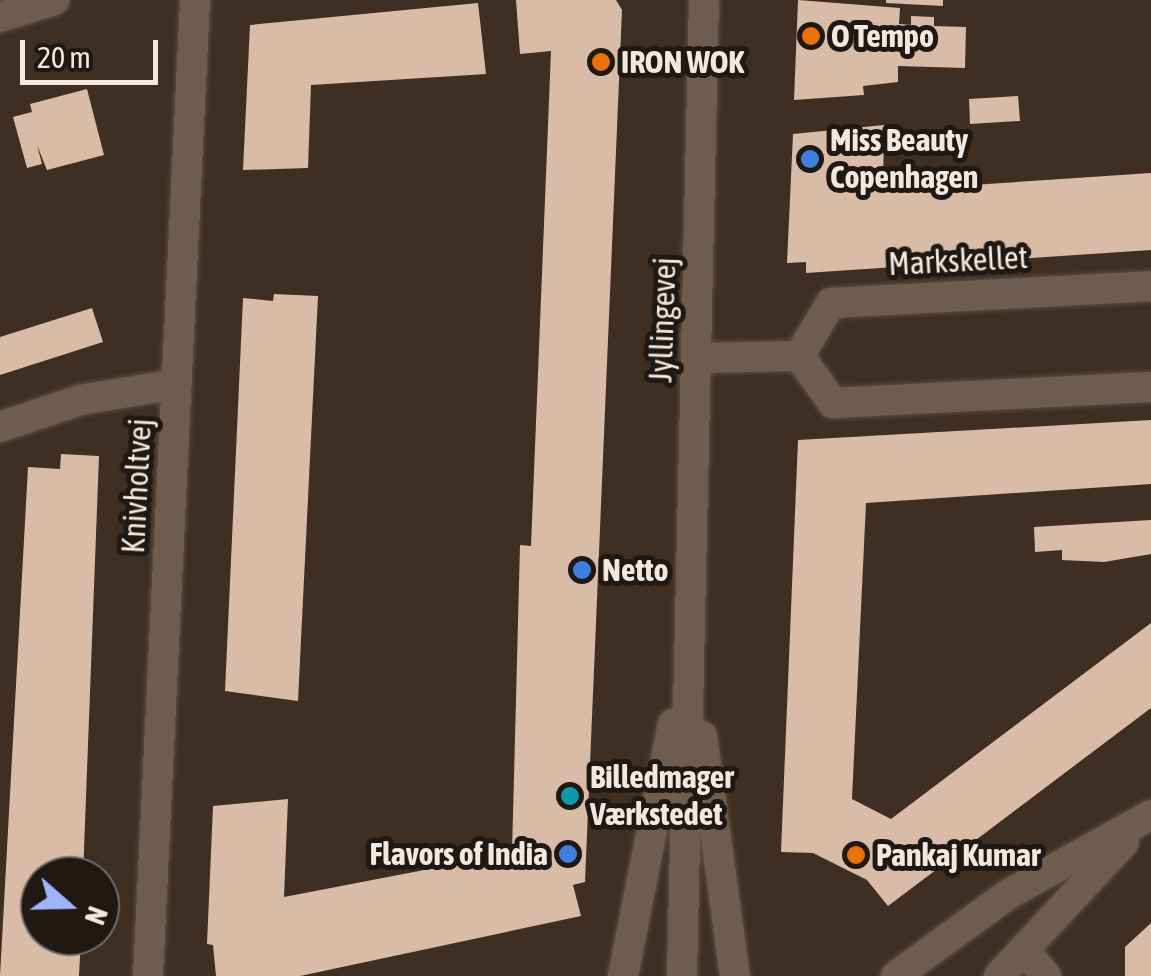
<!DOCTYPE html>
<meta charset="utf-8">
<style>
body{margin:0}
#map{position:relative;width:1151px;height:976px;overflow:hidden;background:#3e2f22;font-family:"Asap Condensed",sans-serif}
div>[style]{position:absolute}
[style*='--x']{left:calc(var(--x)*1px);top:calc(var(--y)*1px);width:calc(var(--w)*1px);rotate:calc(var(--a)*1deg)}
.building>*{inset:0;background:#d9bca8}
.roads{filter:drop-shadow(0 0 2px #5a4d42) drop-shadow(0 0 2px #5a4d42)}
.minor>*{height:30px;margin:-15px;padding:0 15px;transform-origin:15px;border-radius:15px;background:#6e5c4f}
.dots>*{width:28px;height:28px;translate:-50% -50%;box-sizing:border-box;border:5px solid #201813;border-radius:50%}
span{translate:-50% -50%;white-space:nowrap;text-align:center;line-height:1.15;-webkit-text-stroke:10px #201813;paint-order:stroke}
.poi-label{font-size:32px;color:#f2e8e0;font-weight:700}
.left{translate:0 -50%;text-align:left}
.right{translate:-100% -50%;text-align:right}
.street-label{font-size:32px;color:#f2e8e0}
.north{position:absolute;left:20px;top:856px;width:100px;height:100px;box-sizing:border-box;background:#201813;border:2px solid #746b65;border-radius:50%;rotate:110deg;font-size:28px;font-weight:700;line-height:40px;text-align:center;color:#f2e8e0}
.north::after{content:'';display:block;margin:auto;width:35px;height:45px;background:#a0b3fd;clip-path:polygon(50% 0,100% 100%,50% 72%,0 100%)}
.scale{position:absolute;left:20px;top:40px;width:138px;height:45px;box-sizing:border-box;border:5px solid #f2e8e0;border-top:0;padding-left:12px;font-size:30px;line-height:35px;white-space:nowrap;color:#f2e8e0;-webkit-text-stroke:8px #201813;paint-order:stroke}
</style>
<div id="map">
<div class="building">
<div style="clip-path:polygon(516px 0,616px 0,622px 10px,585px 882px,573px 885px,581px 916px,300px 976px,216px 976px,213px 945px,207px 944px,213px 806px,288px 799px,284px 897px,512px 853px,520px 545px,531px 546px,551px 51px,520px 54px)"></div>
<div style="clip-path:polygon(798px 0,900px 8px,899px 24px,911px 25px,911px 16px,934px 17px,934px 26px,966px 27px,965px 68px,898px 66px,898px 82px,863px 86px,864px 95px,794px 100px)"></div>
<div style="clip-path:polygon(886px 0,943px 0,943px 6px,886px 3px)"></div>
<div style="clip-path:polygon(478px 3px,486px 74px,311px 85px,308px 168px,243px 170px,250px 25px)"></div>
<div style="clip-path:polygon(87px 89px,104px 155px,47px 170px,37px 145px,42px 164px,27px 168px,13px 117px,32px 112px,30px 104px)"></div>
<div style="clip-path:polygon(1018px 96px,1020px 121px,970px 124px,969px 99px)"></div>
<div style="clip-path:polygon(884px 125px,883px 191px,1151px 173px,1151px 250px,806px 273px,806px 262px,787px 263px,793px 134px)"></div>
<div style="clip-path:polygon(274px 294px,318px 296px,298px 701px,225px 691px,243px 298px,273px 301px)"></div>
<div style="clip-path:polygon(92px 308px,103px 342px,0 375px,0 337px)"></div>
<div style="clip-path:polygon(1151px 420px,1151px 484px,866px 503px,852px 799px,891px 819px,1151px 623px,1151px 708px,888px 906px,867px 880px,813px 853px,781px 852px,798px 440px)"></div>
<div style="clip-path:polygon(61px 454px,99px 456px,83px 876px,40px 876px,40px 936px,81px 936px,79px 976px,0 976px,28px 467px,60px 469px)"></div>
<div style="clip-path:polygon(1151px 520px,1151px 554px,1104px 562px,1062px 560px,1062px 550px,1035px 552px,1034px 527px)"></div>
<div style="clip-path:polygon(1151px 923px,1151px 976px,1125px 976px,1125px 947px)"></div>
</div>
<div class="roads">
<div class="minor">
<div style="--x:0;--y:17;--w:57;--a:-17.5"></div>
<div style="--x:799;--y:356;--w:62;--a:-58.9"></div>
<div style="--x:831;--y:303;--w:320;--a:-3"></div>
<div style="--x:799;--y:356;--w:58;--a:54.1"></div>
<div style="--x:833;--y:403;--w:318;--a:-2.9"></div>
<div style="--x:696;--y:358;--w:103;--a:-1.1"></div>
<div style="--x:0;--y:427;--w:84;--a:-18.6"></div>
<div style="--x:80;--y:400;--w:98;--a:-9.4"></div>
<div style="--x:702;--y:736;--w:242;--a:82.2"></div>
<div style="--x:1025;--y:951;--w:33;--a:50"></div>
<div style="--x:148;--y:976;--w:977;--a:-87.24"></div>
<div style="--x:623;--y:976;--w:257;--a:-78.8"></div>
<div style="--x:682;--y:976;--w:976;--a:-88.71"></div>
<div style="--x:896;--y:976;--w:137;--a:-36.1"></div>
<div style="--x:1007;--y:895;--w:165;--a:-29.1"></div>
<div style="--x:999;--y:976;--w:183;--a:-47"></div>
</div>
</div>
<div class="dots">
<div style="left:811px;top:36px;background:#e8710a"></div>
<div style="left:601px;top:62px;background:#e8710a"></div>
<div style="left:810px;top:159px;background:#3f7fe0"></div>
<div style="left:582px;top:570px;background:#3f7fe0"></div>
<div style="left:570px;top:796px;background:#0f9aa8"></div>
<div style="left:568px;top:854px;background:#3f7fe0"></div>
<div style="left:856px;top:855px;background:#e8710a"></div>
</div>
<div class="poi-label">
<span class="left" style="left:831px;top:36px">O Tempo</span>
<span class="left" style="left:621px;top:62px">IRON WOK</span>
<span class="left" style="left:830px;top:159px">Miss Beauty<br>Copenhagen</span>
<span class="left" style="left:602px;top:570px">Netto</span>
<span class="left" style="left:590px;top:796px">Billedmager<br>Værkstedet</span>
<span class="right" style="left:548px;top:854px">Flavors of India</span>
<span class="left" style="left:876px;top:855px">Pankaj Kumar</span>
</div>
<div class="street-label">
<span style="left:958px;top:261px;rotate:-3deg">Markskellet</span>
<span style="left:663px;top:320px;rotate:-88deg">Jyllingevej</span>
<span style="left:137px;top:486px;rotate:-87deg">Knivholtvej</span>
</div>
<div class="north">N</div>
<div class="scale">20 m</div>
</div>
